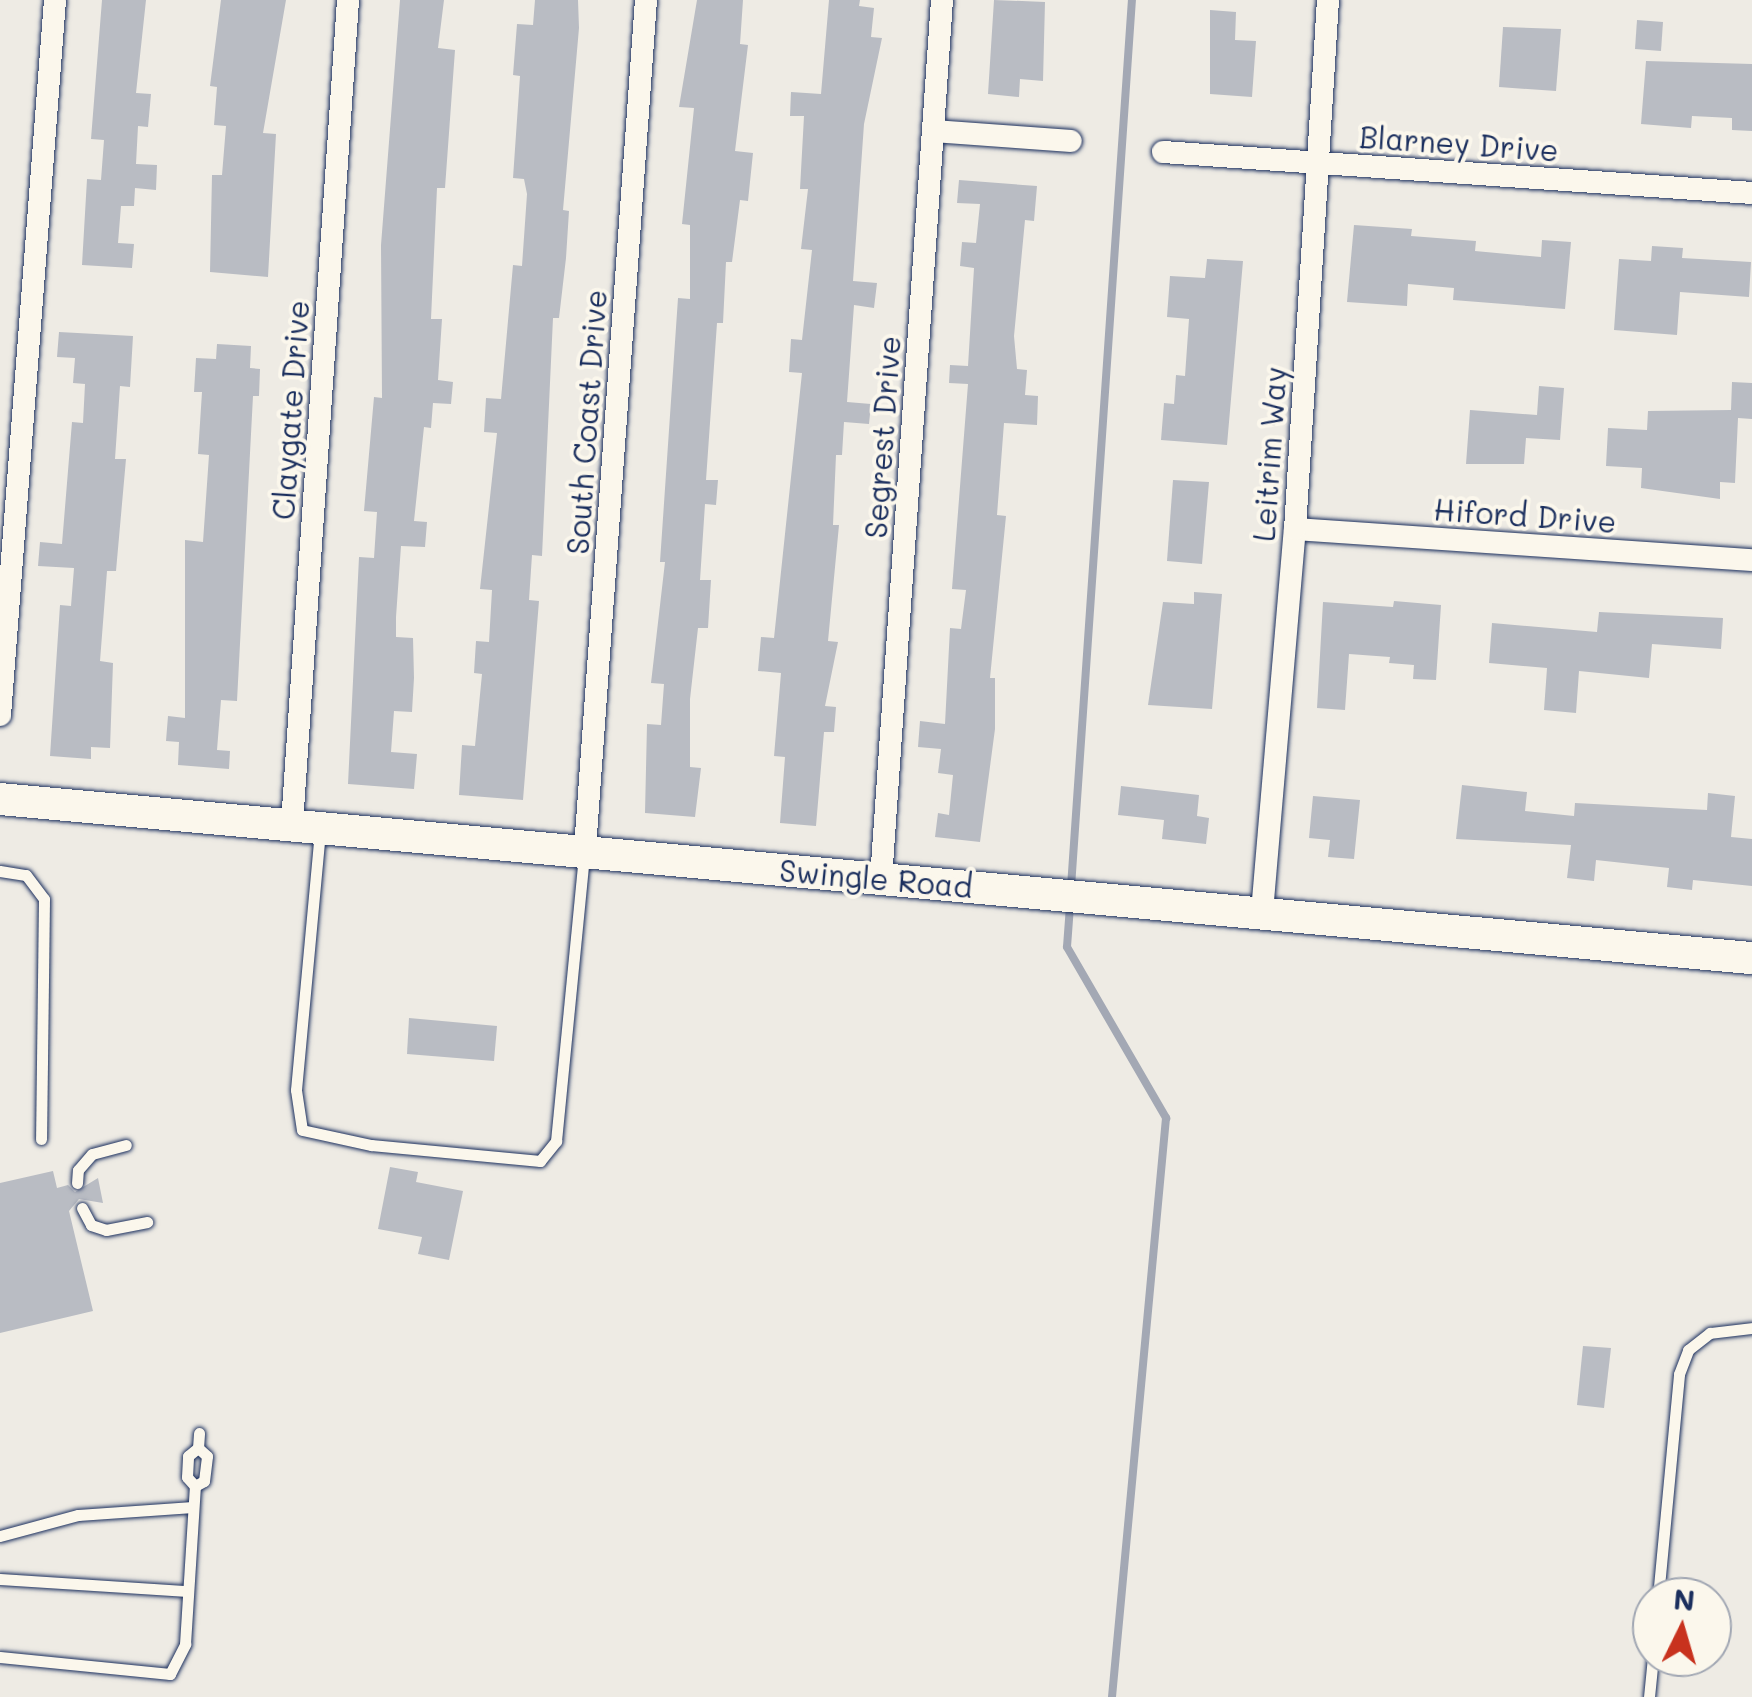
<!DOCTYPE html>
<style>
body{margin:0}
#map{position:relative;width:1752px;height:1697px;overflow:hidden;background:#eeebe4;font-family:Mali,sans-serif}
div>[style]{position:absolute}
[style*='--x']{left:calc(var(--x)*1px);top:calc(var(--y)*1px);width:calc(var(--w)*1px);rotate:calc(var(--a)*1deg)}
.stream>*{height:8px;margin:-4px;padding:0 4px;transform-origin:4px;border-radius:4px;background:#a3a8b4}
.building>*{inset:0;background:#b9bcc3}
.roads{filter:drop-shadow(0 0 2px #1b2f5e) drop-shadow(0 0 2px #1b2f5e)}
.lane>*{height:11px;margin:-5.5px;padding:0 5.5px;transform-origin:5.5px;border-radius:5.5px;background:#fbf7ec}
.street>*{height:22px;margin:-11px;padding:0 11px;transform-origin:11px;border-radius:11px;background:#fbf7ec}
.secondary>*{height:32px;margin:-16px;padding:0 16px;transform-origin:16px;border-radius:16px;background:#fbf7ec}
span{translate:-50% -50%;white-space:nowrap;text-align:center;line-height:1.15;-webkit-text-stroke:8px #fbf7ec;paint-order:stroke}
.street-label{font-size:30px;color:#1b2f5e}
.north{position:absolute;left:1632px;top:1577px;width:100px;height:100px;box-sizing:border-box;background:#fbf7ec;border:2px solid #a1a7b3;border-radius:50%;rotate:5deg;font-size:28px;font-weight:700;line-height:40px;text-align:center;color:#1b2f5e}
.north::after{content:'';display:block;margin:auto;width:35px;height:45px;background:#c8321e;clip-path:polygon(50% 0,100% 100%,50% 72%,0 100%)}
</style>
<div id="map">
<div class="stream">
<div style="--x:1071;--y:887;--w:889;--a:-86.07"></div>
<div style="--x:1070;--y:906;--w:41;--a:94.2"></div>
<div style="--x:1067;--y:947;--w:198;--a:59.9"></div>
<div style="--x:1166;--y:1118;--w:582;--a:95.33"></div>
</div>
<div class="building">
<div style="clip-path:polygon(102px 0,146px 0,136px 93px,151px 94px,148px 127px,138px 126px,136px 164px,157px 165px,156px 190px,135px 188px,134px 206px,121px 206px,118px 243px,134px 244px,132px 268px,82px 265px,87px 179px,101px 180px,104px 140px,91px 139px)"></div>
<div style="clip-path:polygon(221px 0,286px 0,263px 133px,276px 134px,268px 277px,210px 272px,212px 175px,222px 175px,226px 126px,214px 125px,217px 87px,210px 86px)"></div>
<div style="clip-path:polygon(400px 0,444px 0,438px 48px,455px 50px,445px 188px,437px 188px,431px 319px,442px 319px,438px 380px,453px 382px,451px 404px,433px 403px,431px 428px,424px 427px,414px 521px,427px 522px,425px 547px,401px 546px,396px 617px,396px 637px,413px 638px,414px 678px,412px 712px,394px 711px,391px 752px,417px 754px,414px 789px,348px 784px,359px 557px,374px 558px,377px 512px,364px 511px,374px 397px,382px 398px,381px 245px)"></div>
<div style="clip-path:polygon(535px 0,578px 0,579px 28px,563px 210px,569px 211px,566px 258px,559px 318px,553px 318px,542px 556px,532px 555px,529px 600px,539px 601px,523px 800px,459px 795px,462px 745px,475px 746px,482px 674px,474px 673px,476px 641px,489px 642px,492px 590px,480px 589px,497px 433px,484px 432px,486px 398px,501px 399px,513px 265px,522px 266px,527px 194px,524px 179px,513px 178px,520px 76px,513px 75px,517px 24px,533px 25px)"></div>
<div style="clip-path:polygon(697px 0,743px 0,740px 44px,748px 45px,735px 151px,753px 153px,748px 201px,740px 200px,732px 262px,726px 262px,723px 323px,717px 323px,706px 480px,718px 480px,716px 505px,705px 504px,700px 580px,711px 580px,708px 628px,698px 628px,690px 699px,690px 767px,701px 768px,695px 817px,645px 813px,647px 724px,661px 725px,664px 684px,651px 683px,665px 562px,660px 562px,678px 298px,690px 299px,690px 225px,682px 224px,694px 108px,679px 107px)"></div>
<div style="clip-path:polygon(829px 0,860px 0,859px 6px,874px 8px,871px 37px,882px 38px,864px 124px,853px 281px,877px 283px,874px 308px,854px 305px,847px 402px,871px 404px,869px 424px,844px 422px,842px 455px,836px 455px,833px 525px,839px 525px,828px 641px,838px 642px,825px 706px,836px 707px,834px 732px,824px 732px,816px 826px,780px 823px,785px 757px,774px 756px,781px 673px,758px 671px,761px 637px,774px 638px,802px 373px,789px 372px,791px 339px,802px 340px,812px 250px,801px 249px,808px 189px,800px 189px,804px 116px,790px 116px,791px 92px,821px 94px)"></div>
<div style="clip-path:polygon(994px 0,1045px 2px,1043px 81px,1020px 79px,1019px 97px,988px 94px)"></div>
<div style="clip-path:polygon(1210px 10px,1236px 12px,1235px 40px,1256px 41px,1252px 97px,1210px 94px)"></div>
<div style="clip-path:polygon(1637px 20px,1663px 22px,1661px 51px,1635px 49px)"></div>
<div style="clip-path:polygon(1503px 27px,1561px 29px,1556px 91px,1499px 87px)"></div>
<div style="clip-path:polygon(1646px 61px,1752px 64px,1752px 131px,1732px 130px,1732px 118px,1692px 116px,1691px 128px,1641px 124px)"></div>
<div style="clip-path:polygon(959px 180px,1037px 186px,1034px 221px,1025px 220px,1014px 336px,1017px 369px,1027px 370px,1025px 395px,1038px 396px,1037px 425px,1004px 423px,997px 515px,1006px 516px,990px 678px,995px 678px,995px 729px,980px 842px,935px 837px,938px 813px,949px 815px,953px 775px,938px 773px,941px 749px,918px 747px,920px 721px,945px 724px,950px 628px,961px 629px,966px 590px,952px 589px,968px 384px,949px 383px,950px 365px,968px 366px,974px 268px,960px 266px,962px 242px,976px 243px,980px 204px,957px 203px)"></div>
<div style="clip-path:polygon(1354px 225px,1412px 229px,1411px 236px,1476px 241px,1475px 251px,1541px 257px,1542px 240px,1571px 242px,1565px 309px,1453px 300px,1454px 288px,1408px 284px,1407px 306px,1347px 302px)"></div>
<div style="clip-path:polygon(1652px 246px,1683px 248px,1682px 258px,1751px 262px,1749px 297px,1680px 292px,1677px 335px,1614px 330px,1619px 259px,1651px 261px)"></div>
<div style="clip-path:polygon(1207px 259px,1243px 261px,1227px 445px,1161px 440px,1164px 403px,1174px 404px,1176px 375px,1185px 376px,1189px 319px,1167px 317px,1170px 276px,1205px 278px)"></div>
<div style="clip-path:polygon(59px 332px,133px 336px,130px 387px,120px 386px,115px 459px,126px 459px,116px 571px,107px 571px,100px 661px,113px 663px,110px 748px,91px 747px,91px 759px,50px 756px,60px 605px,71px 606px,74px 568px,38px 566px,40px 542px,62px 544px,72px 422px,83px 423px,85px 384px,73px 383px,75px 358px,57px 357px)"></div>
<div style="clip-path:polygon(217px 344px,251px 346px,250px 368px,260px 369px,259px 396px,253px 396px,237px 701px,221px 700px,217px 750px,230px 751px,229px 769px,178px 765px,179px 742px,166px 741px,168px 716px,185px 718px,185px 540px,203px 542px,209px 455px,198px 454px,202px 392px,194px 392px,196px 358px,216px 359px)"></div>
<div style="clip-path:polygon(1732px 382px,1752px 383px,1752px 419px,1738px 418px,1735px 483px,1720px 482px,1720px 499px,1641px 488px,1642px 468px,1606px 466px,1608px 428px,1647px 430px,1648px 411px,1731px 410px)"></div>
<div style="clip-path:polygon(1539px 386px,1564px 388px,1560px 440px,1526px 438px,1524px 464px,1466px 464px,1470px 410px,1537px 415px)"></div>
<div style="clip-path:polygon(1173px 480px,1209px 482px,1202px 564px,1167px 561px)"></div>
<div style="clip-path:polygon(1194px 592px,1222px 594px,1212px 709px,1148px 705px,1163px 602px,1194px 604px)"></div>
<div style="clip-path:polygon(1394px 601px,1441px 605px,1436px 680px,1413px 679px,1414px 665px,1389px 663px,1390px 657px,1349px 654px,1345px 710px,1317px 708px,1323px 602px,1393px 607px)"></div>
<div style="clip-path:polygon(1599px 612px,1723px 618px,1721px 649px,1652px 644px,1649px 678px,1579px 671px,1576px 713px,1544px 710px,1547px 668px,1489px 663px,1492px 623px,1597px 632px)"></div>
<div style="clip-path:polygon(1462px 785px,1527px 792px,1525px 811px,1574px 816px,1575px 803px,1707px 810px,1708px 793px,1735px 796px,1731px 837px,1752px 839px,1752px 886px,1693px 880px,1692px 890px,1667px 887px,1669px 868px,1596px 860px,1594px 881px,1567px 878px,1571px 845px,1456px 839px)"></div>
<div style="clip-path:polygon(1121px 786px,1199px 795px,1197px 816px,1209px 818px,1206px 844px,1162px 839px,1164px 820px,1118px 815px)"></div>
<div style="clip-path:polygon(1313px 796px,1360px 800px,1354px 859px,1328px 857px,1330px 840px,1309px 838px)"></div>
<div style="clip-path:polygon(409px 1018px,497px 1026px,494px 1061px,407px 1054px)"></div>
<div style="clip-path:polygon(390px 1167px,418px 1172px,416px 1182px,463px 1191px,449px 1260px,418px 1254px,422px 1237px,378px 1229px)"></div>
<div style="clip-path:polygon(53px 1171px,57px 1188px,68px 1185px,75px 1192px,98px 1178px,103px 1203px,79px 1199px,69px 1211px,93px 1311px,0 1333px,0 1183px)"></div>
<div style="clip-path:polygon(1583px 1346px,1611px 1348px,1604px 1408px,1577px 1405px)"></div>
</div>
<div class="roads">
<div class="lane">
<div style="--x:320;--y:831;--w:260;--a:95.3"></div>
<div style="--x:296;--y:1090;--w:40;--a:81.5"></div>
<div style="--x:302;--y:1130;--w:71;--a:12.3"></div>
<div style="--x:371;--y:1145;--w:170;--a:5.4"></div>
<div style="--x:540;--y:1161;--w:26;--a:-51"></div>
<div style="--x:556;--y:1141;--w:285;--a:-84.4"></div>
<div style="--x:0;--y:871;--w:26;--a:9"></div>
<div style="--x:26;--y:875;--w:30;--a:53"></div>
<div style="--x:44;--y:899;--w:240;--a:90.7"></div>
<div style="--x:77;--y:1183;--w:13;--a:-86"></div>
<div style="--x:78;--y:1170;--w:21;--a:-49"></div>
<div style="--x:92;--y:1154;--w:35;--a:-15"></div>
<div style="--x:82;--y:1208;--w:19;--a:62"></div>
<div style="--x:91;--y:1225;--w:16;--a:18"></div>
<div style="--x:106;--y:1230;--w:42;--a:-11"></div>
<div style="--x:195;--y:1486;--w:10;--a:-29"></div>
<div style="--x:204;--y:1481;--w:25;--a:-83"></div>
<div style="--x:207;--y:1456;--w:12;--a:-138"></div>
<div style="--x:198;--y:1448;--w:15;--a:-86"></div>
<div style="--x:0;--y:1536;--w:81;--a:-15.1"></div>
<div style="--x:78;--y:1515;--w:115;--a:-4"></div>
<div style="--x:0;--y:1579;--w:188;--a:3.7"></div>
<div style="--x:1658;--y:1597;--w:224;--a:-84.6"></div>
<div style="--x:1679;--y:1374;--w:26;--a:-69"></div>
<div style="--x:1688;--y:1350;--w:28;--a:-38"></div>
<div style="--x:1710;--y:1333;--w:42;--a:-6.8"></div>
<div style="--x:0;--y:1657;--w:171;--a:5.7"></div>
<div style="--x:170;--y:1674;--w:34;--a:-63"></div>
<div style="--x:185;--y:1644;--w:158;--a:-86.4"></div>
<div style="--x:195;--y:1486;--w:12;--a:-132"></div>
<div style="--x:187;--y:1477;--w:21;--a:-87"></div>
<div style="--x:188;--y:1456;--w:13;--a:-39"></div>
<div style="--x:1649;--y:1697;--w:40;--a:-84.3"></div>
</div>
<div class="street">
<div style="--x:934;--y:131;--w:137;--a:4.2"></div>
<div style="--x:1163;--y:152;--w:590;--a:3.98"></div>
<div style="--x:1295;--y:529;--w:458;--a:3.9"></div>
<div style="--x:0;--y:715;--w:717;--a:-85.6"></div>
<div style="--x:292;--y:824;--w:826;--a:-86.11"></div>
<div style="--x:585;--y:849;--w:851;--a:-85.89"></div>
<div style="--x:881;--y:879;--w:881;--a:-86.03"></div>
<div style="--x:1262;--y:912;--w:384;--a:-85.1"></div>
<div style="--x:1295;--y:529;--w:530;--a:-86.43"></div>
</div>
<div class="secondary">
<div style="--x:0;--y:799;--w:1759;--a:5.19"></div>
</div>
</div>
<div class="street-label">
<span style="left:1459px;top:143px;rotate:4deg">Blarney Drive</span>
<span style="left:290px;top:410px;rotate:-86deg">Claygate Drive</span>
<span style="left:586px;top:422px;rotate:-86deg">South Coast Drive</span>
<span style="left:882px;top:437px;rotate:-86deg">Segrest Drive</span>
<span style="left:1269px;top:454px;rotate:-86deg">Leitrim Way</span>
<span style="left:1525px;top:515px;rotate:4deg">Hiford Drive</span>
<span style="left:876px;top:878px;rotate:5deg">Swingle Road</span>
</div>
<div class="north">N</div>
</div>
